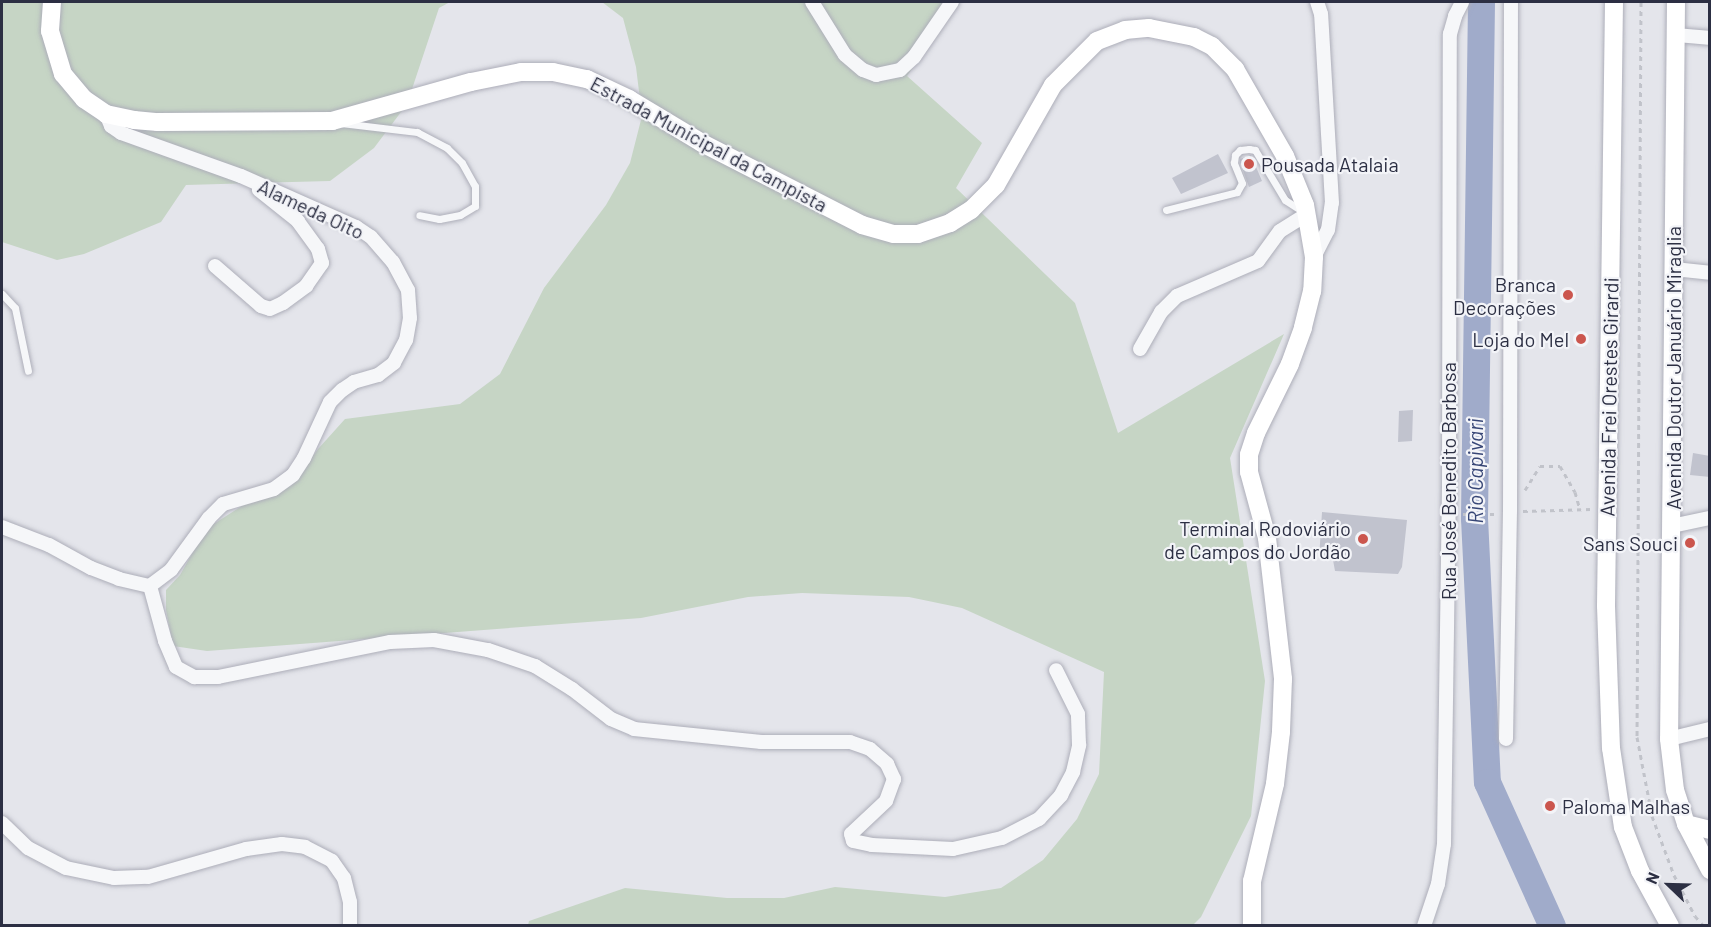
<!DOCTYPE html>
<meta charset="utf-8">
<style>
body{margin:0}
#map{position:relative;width:1711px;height:927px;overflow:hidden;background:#e4e5eb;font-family:Barlow,sans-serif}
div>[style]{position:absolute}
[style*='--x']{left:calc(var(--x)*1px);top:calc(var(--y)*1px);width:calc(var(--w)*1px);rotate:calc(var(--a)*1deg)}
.green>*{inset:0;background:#c6d5c5}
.river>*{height:27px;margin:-13.5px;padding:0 13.5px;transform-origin:13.5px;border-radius:13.5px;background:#a0abca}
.building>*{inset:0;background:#c1c3ce}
.path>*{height:3px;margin-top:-1.5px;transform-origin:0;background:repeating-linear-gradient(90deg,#c1c3ca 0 4.5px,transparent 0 9px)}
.roads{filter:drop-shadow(0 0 2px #adaeb9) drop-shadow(0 0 2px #adaeb9)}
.lane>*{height:7px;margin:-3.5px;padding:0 3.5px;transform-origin:3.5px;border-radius:3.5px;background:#f6f7f9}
.street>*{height:14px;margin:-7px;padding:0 7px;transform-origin:7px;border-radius:7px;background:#f6f7f9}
.secondary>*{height:18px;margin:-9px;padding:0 9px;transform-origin:9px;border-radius:9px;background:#fff}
.dots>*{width:16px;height:16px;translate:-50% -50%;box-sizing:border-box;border:3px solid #f3f4f8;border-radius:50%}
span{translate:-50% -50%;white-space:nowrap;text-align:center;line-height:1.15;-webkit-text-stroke:4.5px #f3f4f8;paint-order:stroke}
.street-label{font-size:20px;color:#2c2f43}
.poi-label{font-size:20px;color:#2c2f43}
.left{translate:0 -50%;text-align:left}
.right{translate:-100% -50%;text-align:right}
.water-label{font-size:21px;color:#374676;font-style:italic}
.frame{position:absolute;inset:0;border:3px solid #2c2f43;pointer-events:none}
.north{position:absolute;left:1639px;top:855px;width:60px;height:60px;-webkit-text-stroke:4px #f3f4f8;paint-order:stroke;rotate:293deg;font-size:16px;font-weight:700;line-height:24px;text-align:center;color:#2c2f43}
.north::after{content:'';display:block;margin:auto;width:21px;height:27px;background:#2c2f43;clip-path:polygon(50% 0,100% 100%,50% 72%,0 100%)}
</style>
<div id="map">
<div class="green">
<div style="clip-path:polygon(2px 2px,450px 2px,439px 8px,407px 104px,374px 148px,330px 181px,186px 185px,161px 222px,84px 254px,57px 260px,2px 242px)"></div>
<div style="clip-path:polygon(602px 2px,960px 2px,907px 76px,982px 143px,956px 188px,1075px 303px,1118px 433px,1284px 334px,1230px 458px,1265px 681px,1251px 816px,1201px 917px,1193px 925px,528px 925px,529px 921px,625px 888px,727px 898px,784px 898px,835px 887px,945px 897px,1001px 888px,1043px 860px,1077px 819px,1099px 774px,1104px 672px,962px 608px,909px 597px,802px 593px,748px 597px,641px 618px,207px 651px,173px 646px,166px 610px,166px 590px,180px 575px,206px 529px,248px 502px,291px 486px,318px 449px,345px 419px,460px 404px,500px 374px,544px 288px,606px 205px,630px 163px,642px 116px,636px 67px,623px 18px)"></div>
</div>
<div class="river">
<div style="--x:1481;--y:2;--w:516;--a:90.78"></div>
<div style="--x:1474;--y:518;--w:264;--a:87.2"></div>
<div style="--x:1487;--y:782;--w:158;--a:65.7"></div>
</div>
<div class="building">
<div style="clip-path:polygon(1218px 154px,1228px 173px,1181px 194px,1172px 178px)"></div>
<div style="clip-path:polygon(1251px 155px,1262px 181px,1249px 187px,1240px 162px,1240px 159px)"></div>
<div style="clip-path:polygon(1413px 410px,1412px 441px,1398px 442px,1399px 411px)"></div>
<div style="clip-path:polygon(1693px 453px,1710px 456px,1710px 477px,1690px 475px)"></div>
<div style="clip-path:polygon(1322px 512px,1407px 520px,1402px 567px,1398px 574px,1335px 571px,1333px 560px,1319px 559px)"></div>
</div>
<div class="path">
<div style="--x:1641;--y:2;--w:735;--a:90.31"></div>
<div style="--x:1637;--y:737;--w:80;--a:79.2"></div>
<div style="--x:1652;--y:816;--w:63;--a:69.6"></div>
<div style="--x:1674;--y:875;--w:46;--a:62.9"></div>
<div style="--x:1695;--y:916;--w:13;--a:48"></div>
<div style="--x:1525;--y:490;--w:28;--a:-58"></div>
<div style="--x:1540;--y:466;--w:20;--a:0"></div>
<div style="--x:1560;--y:466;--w:30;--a:60"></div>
<div style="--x:1575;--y:492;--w:18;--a:74"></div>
<div style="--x:1523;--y:511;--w:68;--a:-1.7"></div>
<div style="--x:1463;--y:514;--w:32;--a:0"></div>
</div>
<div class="roads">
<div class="lane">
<div style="--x:341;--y:123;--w:77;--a:6.8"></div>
<div style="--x:417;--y:132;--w:34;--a:28"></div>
<div style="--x:447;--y:148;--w:21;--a:45"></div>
<div style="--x:462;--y:163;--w:26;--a:61"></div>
<div style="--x:475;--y:186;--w:20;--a:90"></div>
<div style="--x:475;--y:206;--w:17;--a:149"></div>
<div style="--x:460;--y:215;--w:21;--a:169"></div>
<div style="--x:439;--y:219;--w:20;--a:-169"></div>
<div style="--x:1166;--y:210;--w:73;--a:-14.2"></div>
<div style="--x:1237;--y:192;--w:10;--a:-61"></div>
<div style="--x:1242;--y:183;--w:22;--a:-112"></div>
<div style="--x:1234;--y:163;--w:8;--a:-83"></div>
<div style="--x:1235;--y:155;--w:7;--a:-45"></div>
<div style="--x:1240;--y:150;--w:9;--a:-6"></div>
<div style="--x:1249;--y:149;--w:6;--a:9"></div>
<div style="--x:1255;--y:150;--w:58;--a:59"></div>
<div style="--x:1285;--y:200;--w:20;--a:33"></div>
<div style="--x:2;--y:294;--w:19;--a:47"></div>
<div style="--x:15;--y:308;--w:64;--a:78.3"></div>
</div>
<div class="street">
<div style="--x:812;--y:2;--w:62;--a:58.1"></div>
<div style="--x:845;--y:55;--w:23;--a:40"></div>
<div style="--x:863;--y:70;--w:14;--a:21"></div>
<div style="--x:876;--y:75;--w:25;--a:-12"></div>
<div style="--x:900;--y:70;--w:19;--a:-43"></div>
<div style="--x:914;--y:57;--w:67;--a:-55.4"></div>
<div style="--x:1676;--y:35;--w:34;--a:5"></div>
<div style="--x:106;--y:114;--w:13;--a:67"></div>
<div style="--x:111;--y:126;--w:12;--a:35"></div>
<div style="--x:121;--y:133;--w:127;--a:19.7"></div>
<div style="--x:241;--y:176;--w:126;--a:23.9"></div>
<div style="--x:356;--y:227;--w:18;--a:34"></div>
<div style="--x:371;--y:237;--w:33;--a:49"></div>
<div style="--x:393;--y:262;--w:32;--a:62"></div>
<div style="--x:408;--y:290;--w:28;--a:86"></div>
<div style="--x:410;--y:318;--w:22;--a:100"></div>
<div style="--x:406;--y:340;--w:26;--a:118"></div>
<div style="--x:394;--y:363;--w:20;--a:143"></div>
<div style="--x:378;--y:375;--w:25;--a:164"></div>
<div style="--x:354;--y:382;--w:14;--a:146"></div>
<div style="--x:342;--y:390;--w:17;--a:135"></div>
<div style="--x:330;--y:402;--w:62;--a:114.9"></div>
<div style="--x:304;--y:458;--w:20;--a:123"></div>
<div style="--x:293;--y:475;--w:24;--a:144"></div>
<div style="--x:274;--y:489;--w:53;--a:163.6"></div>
<div style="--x:223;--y:504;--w:20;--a:135"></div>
<div style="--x:209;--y:518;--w:64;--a:126.2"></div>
<div style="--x:171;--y:570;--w:26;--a:143"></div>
<div style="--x:1314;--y:257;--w:30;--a:-63"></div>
<div style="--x:1328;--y:230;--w:27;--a:-82"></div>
<div style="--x:1332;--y:203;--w:189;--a:-93.3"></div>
<div style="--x:1321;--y:14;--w:13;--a:-108"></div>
<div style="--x:215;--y:266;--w:61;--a:41"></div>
<div style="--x:261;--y:306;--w:9;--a:18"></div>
<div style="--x:270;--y:309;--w:14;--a:-25"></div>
<div style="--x:283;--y:303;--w:29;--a:-36"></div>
<div style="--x:306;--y:286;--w:28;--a:-55"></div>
<div style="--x:322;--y:263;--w:15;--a:-106"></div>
<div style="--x:318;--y:249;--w:34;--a:-126"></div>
<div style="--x:298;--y:221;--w:50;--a:-141.5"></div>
<div style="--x:1674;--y:269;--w:36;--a:6"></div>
<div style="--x:1140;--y:349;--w:43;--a:-60.4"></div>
<div style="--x:1161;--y:312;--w:23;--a:-45"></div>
<div style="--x:1177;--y:296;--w:88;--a:-23.4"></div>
<div style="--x:1258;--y:261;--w:37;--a:-54"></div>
<div style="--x:1280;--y:231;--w:32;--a:-32"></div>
<div style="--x:1672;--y:526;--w:39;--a:-12"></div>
<div style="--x:2;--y:527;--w:50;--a:21"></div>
<div style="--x:49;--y:545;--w:48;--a:28.7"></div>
<div style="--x:91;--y:568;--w:30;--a:21"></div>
<div style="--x:119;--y:579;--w:32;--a:13"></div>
<div style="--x:150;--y:586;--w:57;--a:74.7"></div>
<div style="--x:165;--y:641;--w:28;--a:67"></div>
<div style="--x:176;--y:667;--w:21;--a:29"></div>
<div style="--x:194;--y:677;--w:24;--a:0"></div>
<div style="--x:218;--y:677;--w:176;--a:-11.5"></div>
<div style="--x:390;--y:642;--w:44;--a:-2.6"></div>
<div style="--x:434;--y:640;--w:55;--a:10.5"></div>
<div style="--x:488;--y:650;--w:50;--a:18.8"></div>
<div style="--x:535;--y:666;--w:44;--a:31.9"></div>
<div style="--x:572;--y:689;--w:49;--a:37.6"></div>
<div style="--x:611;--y:719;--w:25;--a:23"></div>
<div style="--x:634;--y:729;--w:128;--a:5.8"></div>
<div style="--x:761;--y:742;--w:89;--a:0"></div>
<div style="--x:850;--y:742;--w:21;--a:19"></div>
<div style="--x:870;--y:749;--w:23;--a:41"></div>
<div style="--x:887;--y:764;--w:17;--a:65"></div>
<div style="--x:894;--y:779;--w:23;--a:110"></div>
<div style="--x:886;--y:801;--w:48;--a:136.7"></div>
<div style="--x:851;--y:834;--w:7;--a:74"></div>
<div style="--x:853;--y:841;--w:19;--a:12"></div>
<div style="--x:872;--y:845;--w:81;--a:2.8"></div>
<div style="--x:953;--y:849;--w:50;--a:-12.7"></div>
<div style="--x:1002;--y:838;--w:42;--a:-27.2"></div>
<div style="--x:1039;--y:819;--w:33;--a:-47"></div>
<div style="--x:1061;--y:795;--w:26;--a:-62"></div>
<div style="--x:1073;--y:772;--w:28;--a:-77"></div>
<div style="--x:1079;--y:745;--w:31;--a:-92"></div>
<div style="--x:1078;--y:714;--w:49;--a:-116.6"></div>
<div style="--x:1506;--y:739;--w:228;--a:-89"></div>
<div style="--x:1510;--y:511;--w:509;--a:-89.89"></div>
<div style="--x:1669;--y:739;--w:42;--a:-13.7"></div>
<div style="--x:2;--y:823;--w:36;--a:44"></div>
<div style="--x:28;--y:848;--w:43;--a:27.8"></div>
<div style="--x:66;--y:868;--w:49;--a:11.8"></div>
<div style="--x:114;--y:878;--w:34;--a:-2"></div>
<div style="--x:148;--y:877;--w:102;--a:-15.9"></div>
<div style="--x:246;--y:849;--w:36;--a:-8"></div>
<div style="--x:282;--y:844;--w:23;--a:7"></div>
<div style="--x:305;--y:847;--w:30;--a:27"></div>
<div style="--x:332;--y:861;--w:21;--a:55"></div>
<div style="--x:344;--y:878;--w:25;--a:76"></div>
<div style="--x:350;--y:902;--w:24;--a:90"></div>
<div style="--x:1424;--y:926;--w:44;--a:-71.6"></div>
<div style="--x:1438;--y:884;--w:40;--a:-81.5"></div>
<div style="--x:1444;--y:844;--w:356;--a:-89.2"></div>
<div style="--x:1449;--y:488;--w:454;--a:-89.9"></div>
<div style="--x:1450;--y:34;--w:19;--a:-74"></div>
<div style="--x:1455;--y:16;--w:16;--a:-63"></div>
</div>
<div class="secondary">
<div style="--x:52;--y:2;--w:29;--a:94"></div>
<div style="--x:50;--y:31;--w:45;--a:73.2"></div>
<div style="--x:63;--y:74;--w:33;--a:50"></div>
<div style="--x:84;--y:99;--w:27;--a:34"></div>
<div style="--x:106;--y:114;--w:29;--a:12"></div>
<div style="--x:134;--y:120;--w:24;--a:5"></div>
<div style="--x:158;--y:122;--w:174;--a:-0.3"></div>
<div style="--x:332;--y:121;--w:144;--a:-15.7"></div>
<div style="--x:471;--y:82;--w:51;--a:-11.3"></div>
<div style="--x:521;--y:72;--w:32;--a:0"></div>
<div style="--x:553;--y:72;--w:35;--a:12"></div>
<div style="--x:587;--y:79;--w:47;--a:25.5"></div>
<div style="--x:629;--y:99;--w:85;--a:31.1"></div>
<div style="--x:702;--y:143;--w:180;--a:27.1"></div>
<div style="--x:862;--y:225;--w:33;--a:16"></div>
<div style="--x:894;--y:234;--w:24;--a:0"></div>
<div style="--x:918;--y:234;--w:34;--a:-19"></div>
<div style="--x:950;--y:223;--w:25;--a:-32"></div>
<div style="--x:971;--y:210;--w:35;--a:-45"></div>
<div style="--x:996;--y:185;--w:115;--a:-60.3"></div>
<div style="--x:1053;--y:85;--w:62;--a:-45"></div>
<div style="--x:1097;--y:41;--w:30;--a:-21"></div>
<div style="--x:1125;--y:30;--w:24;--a:-5"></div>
<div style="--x:1149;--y:28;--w:46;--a:11.3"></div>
<div style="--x:1194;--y:37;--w:20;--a:27"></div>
<div style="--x:1212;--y:46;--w:33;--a:45"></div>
<div style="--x:1235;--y:69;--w:100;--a:60.1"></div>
<div style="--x:1285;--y:156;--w:53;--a:67.8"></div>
<div style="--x:1305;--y:205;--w:53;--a:80.2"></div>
<div style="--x:1314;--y:257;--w:34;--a:93"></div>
<div style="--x:1312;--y:291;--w:38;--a:104"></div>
<div style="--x:1303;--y:328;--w:38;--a:110"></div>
<div style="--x:1290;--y:364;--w:77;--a:116.2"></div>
<div style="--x:1256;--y:433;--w:23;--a:108"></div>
<div style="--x:1249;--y:455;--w:17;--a:90"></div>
<div style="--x:1249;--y:472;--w:68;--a:74.7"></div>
<div style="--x:1267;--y:538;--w:142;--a:83.5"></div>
<div style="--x:1283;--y:679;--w:53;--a:92.2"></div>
<div style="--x:1281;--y:732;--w:52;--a:96.6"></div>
<div style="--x:1275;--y:784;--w:100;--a:103.3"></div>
<div style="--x:1252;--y:881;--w:45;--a:90"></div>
<div style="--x:1614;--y:2;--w:604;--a:90.76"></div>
<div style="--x:1606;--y:606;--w:142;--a:88"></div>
<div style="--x:1611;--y:748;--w:80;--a:81.4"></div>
<div style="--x:1623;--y:827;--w:47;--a:68.9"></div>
<div style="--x:1640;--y:871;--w:63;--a:61.4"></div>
<div style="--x:1676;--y:2;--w:737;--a:90.54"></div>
<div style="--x:1669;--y:739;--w:51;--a:83.3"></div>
<div style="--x:1675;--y:790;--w:36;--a:72"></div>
<div style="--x:1686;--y:824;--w:52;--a:62.4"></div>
<div style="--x:1686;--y:824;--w:25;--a:14"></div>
</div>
</div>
<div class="dots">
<div style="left:1249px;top:164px;background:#cb564e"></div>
<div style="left:1568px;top:295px;background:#cb564e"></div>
<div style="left:1581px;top:339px;background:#cb564e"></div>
<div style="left:1363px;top:539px;background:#cb564e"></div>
<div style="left:1690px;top:543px;background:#cb564e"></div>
<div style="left:1550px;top:806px;background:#cb564e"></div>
</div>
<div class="street-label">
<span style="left:709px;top:144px;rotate:28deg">Estrada Municipal da Campista</span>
<span style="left:311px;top:209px;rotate:25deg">Alameda Oito</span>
<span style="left:1673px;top:368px;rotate:-90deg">Avenida Doutor Januário Miraglia</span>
<span style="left:1609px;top:397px;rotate:-89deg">Avenida Frei Orestes Girardi</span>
<span style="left:1448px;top:481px;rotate:-90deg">Rua José Benedito Barbosa</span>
</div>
<div class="poi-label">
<span class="left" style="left:1261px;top:164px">Pousada Atalaia</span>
<span class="right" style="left:1556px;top:296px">Branca<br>Decorações</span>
<span class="right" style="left:1569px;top:339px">Loja do Mel</span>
<span class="right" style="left:1351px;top:540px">Terminal Rodoviário<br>de Campos do Jordão</span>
<span class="right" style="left:1678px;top:543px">Sans Souci</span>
<span class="left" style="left:1562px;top:806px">Paloma Malhas</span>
</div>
<div class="water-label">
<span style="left:1475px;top:471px;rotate:-90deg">Rio Capivari</span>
</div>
<div class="frame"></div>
<div class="north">N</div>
</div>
